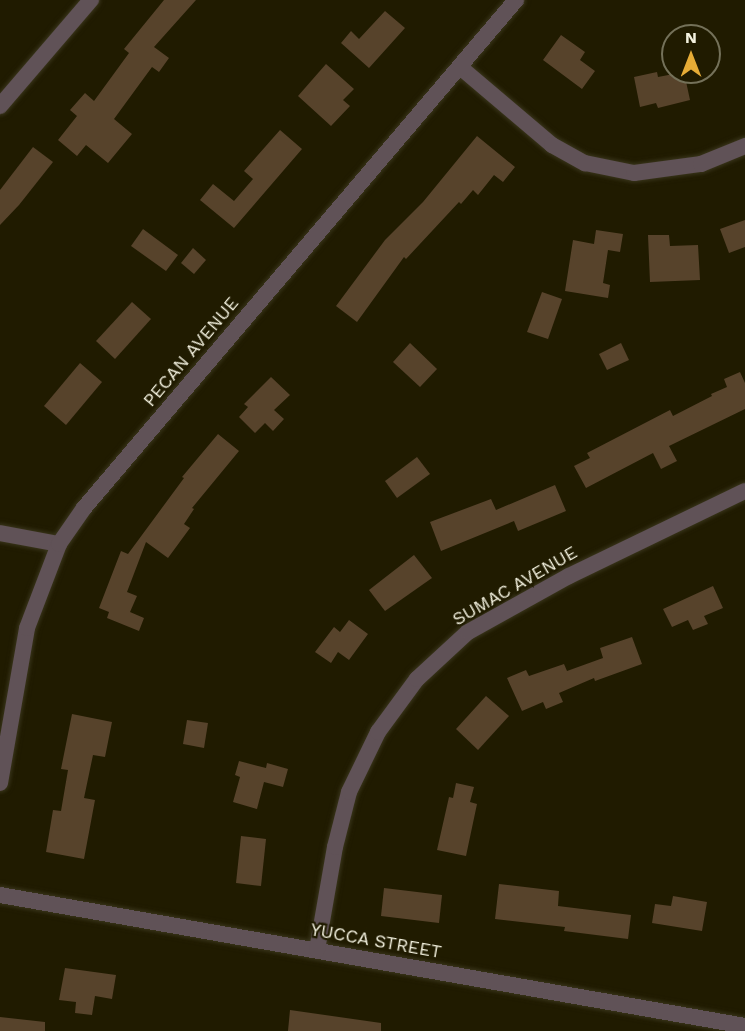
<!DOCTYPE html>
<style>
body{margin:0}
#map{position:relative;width:745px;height:1031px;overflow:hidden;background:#201b00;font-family:"Work Sans",sans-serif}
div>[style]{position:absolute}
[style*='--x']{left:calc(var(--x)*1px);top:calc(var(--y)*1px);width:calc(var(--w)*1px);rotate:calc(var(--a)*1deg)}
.building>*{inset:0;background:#57432b}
.roads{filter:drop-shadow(0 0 2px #39351b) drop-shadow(0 0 2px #39351b)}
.minor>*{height:16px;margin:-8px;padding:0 8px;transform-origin:8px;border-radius:8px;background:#605257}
span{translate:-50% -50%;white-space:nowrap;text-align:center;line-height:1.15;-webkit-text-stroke:4.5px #201b00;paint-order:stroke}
.street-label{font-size:18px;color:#f3f1df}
.north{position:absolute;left:661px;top:24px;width:60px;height:60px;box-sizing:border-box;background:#201b00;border:2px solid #747159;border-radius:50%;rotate:0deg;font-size:16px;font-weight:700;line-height:24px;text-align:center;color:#f3f1df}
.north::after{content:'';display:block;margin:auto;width:21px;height:27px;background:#e6ac36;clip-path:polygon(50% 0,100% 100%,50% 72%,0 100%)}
</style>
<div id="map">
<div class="building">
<div style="clip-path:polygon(164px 0,196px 0,154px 47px,169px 58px,159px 72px,152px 67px,114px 119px,132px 134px,108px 163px,86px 145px,77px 156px,58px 140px,77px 116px,70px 110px,85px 93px,94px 101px,129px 53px,124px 49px)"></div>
<div style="clip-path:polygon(385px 11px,405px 28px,369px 68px,341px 43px,351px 31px,359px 39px)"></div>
<div style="clip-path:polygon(561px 35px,585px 52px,580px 60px,595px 71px,582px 89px,543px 60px)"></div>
<div style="clip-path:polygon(326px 64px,354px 89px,343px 100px,350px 106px,331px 126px,298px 96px)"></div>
<div style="clip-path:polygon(657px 72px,658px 77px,684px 72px,690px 100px,658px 108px,656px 103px,640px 107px,634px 77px)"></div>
<div style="clip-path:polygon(280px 130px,302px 149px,234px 228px,200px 200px,213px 184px,234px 201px,253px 179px,244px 171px)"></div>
<div style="clip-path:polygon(477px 136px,515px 167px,503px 182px,494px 175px,478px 195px,473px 190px,461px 204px,459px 202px,406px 259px,404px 257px,357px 322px,336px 306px,385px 240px,423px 202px)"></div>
<div style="clip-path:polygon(33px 147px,53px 162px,19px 205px,0 225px,0 190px)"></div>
<div style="clip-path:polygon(745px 220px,745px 247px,729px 253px,720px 229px)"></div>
<div style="clip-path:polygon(143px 229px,178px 255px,166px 271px,131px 246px)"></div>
<div style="clip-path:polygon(596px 230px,623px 234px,620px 252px,608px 250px,603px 283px,610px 285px,608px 298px,565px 291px,573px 240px,594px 244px)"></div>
<div style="clip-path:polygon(648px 235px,669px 235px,670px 246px,698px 245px,700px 280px,650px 282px)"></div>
<div style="clip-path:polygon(193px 248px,206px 260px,194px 274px,181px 263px)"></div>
<div style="clip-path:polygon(542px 292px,562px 299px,548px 339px,527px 332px)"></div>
<div style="clip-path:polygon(132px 302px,151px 319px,115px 359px,96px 341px)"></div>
<div style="clip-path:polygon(410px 343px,437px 369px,420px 387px,393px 362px)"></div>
<div style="clip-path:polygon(621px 343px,629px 360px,607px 370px,599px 354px)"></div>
<div style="clip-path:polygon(80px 363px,102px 382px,66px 425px,44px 406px)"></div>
<div style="clip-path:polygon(740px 372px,745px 383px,745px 409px,669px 446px,677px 461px,661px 469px,653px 453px,586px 488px,574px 466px,590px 458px,587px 453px,670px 410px,673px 416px,712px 396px,711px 394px,727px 387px,724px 379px)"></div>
<div style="clip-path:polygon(271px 377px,290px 395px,274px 410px,284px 419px,273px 431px,265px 423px,255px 433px,239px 417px,248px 407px,244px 404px)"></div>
<div style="clip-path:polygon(218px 434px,239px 451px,192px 508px,194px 509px,184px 524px,190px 528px,168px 558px,146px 542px,127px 592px,137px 596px,130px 612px,144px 618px,139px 631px,107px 618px,109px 612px,99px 608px,121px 551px,128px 554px,184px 478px,182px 477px)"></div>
<div style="clip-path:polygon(417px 457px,430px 474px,397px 498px,385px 481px)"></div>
<div style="clip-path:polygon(555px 485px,566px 511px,518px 531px,514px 521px,441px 551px,430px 522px,491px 499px,496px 510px)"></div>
<div style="clip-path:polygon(414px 555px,432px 578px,385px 611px,369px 590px)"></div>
<div style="clip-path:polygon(713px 586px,723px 608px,704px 616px,708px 624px,693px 630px,688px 620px,672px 627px,663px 609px)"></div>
<div style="clip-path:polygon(349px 620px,368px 634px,349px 660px,338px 652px,331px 663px,315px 652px,334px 627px,340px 632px)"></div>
<div style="clip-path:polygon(632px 637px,642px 664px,595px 681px,594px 678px,559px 693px,563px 702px,546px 709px,543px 702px,522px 711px,507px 678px,526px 670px,529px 676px,564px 664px,567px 671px,603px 658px,600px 648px)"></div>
<div style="clip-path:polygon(486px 696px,509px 716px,478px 750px,456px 729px)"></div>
<div style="clip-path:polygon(72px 714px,112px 722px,105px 757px,93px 755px,84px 798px,95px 800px,84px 859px,46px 852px,53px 810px,61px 811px,68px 770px,61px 769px)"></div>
<div style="clip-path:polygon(187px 720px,208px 723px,204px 748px,183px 744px)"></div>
<div style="clip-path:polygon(239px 761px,266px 768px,267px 763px,288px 769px,283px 787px,264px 782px,257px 809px,233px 802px,240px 777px,235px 775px)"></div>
<div style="clip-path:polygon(456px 783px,474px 787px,470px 802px,477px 804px,466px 856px,437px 850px,449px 797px,453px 798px)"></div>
<div style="clip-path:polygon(241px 836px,266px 839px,261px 886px,236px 883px)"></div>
<div style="clip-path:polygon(499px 884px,559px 891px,558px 906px,631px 915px,628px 939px,564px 931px,565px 927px,495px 919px)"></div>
<div style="clip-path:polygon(384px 888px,442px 895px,439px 923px,381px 916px)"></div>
<div style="clip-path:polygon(673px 896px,707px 902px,702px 931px,652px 923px,655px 904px,671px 906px)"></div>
<div style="clip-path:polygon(65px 968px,116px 975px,112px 999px,95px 996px,92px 1015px,75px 1013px,76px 1002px,59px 1000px)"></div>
<div style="clip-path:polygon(290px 1010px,381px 1023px,381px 1031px,288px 1031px)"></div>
<div style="clip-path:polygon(0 1017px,45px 1022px,45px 1031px,0 1031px)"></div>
</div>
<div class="roads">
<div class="minor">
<div style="--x:460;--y:67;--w:121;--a:40.3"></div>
<div style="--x:552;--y:145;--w:38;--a:29"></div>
<div style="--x:585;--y:163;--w:50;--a:11.5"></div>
<div style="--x:634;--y:173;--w:68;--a:-7.7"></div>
<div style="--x:701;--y:164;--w:48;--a:-22.2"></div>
<div style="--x:0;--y:106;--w:140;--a:-49.4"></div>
<div style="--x:0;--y:533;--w:60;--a:10.6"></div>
<div style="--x:0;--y:783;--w:157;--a:-80.1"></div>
<div style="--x:27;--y:628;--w:90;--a:-69.1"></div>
<div style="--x:59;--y:544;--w:44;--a:-55.2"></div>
<div style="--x:84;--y:508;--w:667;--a:-49.62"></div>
<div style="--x:0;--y:895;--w:756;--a:9.97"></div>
<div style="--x:317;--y:950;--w:105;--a:-80.1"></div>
<div style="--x:335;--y:847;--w:57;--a:-75.7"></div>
<div style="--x:349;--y:792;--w:67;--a:-64.2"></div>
<div style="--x:378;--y:732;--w:66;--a:-53.7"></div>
<div style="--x:417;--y:679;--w:69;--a:-42.7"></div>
<div style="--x:468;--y:632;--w:115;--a:-29"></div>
<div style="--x:569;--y:576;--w:195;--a:-25.8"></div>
</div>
</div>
<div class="street-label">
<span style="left:191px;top:352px;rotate:-50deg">PECAN AVENUE</span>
<span style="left:515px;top:586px;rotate:-30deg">SUMAC AVENUE</span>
<span style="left:376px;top:941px;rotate:10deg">YUCCA STREET</span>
</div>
<div class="north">N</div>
</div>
